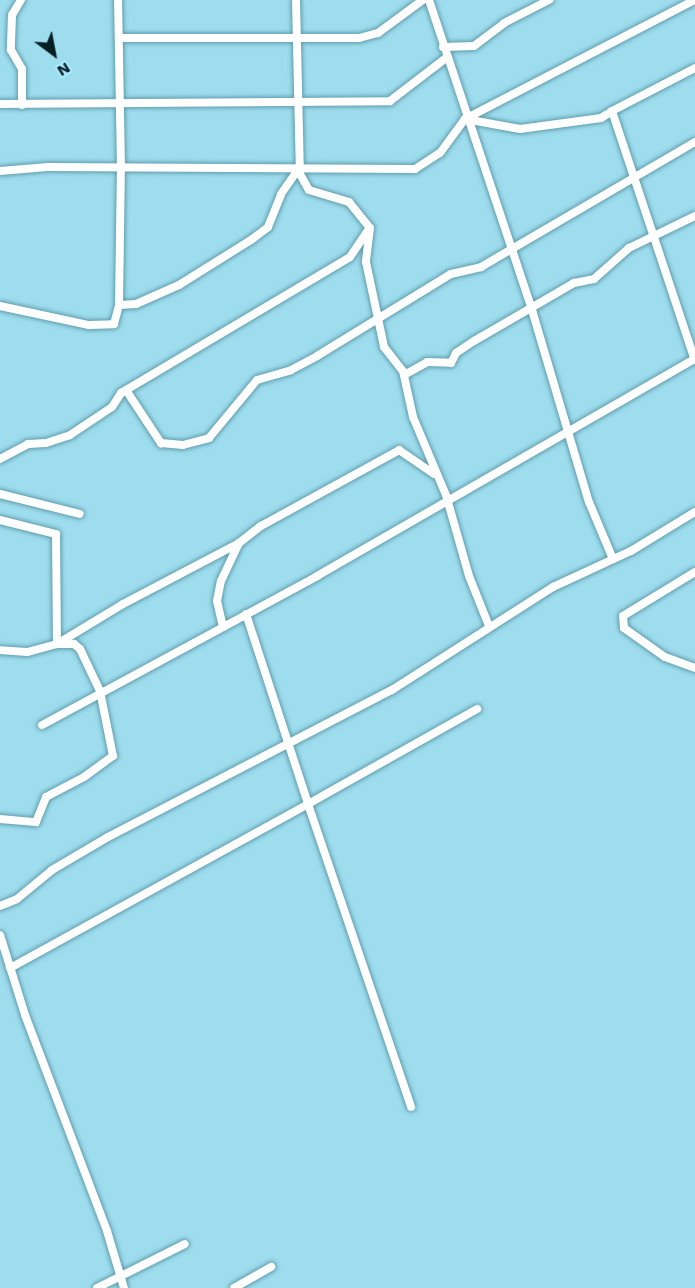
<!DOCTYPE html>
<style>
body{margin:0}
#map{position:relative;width:695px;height:1288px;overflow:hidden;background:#9eddee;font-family:"Work Sans",sans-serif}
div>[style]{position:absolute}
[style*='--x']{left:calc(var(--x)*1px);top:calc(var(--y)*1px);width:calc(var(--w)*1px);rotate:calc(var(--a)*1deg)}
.roads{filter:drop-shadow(0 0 2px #609eae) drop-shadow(0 0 2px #609eae)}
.minor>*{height:8px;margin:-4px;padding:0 4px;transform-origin:4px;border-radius:4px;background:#fff}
span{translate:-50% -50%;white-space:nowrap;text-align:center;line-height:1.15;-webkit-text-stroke:5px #abeafc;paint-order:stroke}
.north{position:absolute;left:24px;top:24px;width:60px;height:60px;-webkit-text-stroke:4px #abeafc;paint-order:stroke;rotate:148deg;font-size:16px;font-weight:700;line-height:24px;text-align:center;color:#051f25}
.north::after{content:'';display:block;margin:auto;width:21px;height:27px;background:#051f25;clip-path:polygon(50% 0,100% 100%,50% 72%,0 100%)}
</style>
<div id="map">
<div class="roads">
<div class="minor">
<div style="--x:21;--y:0;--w:17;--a:121"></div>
<div style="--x:12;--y:15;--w:35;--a:92"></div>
<div style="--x:11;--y:50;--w:22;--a:60"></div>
<div style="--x:22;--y:69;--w:36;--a:90"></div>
<div style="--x:296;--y:0;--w:174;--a:88.7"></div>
<div style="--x:300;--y:174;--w:18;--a:61"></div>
<div style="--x:309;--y:190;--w:42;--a:16.7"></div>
<div style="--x:349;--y:202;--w:33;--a:51"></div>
<div style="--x:370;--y:228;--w:34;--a:97"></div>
<div style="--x:366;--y:262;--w:87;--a:78"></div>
<div style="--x:384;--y:347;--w:31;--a:52"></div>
<div style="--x:403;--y:371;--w:47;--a:77.7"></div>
<div style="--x:413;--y:417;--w:85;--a:67.1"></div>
<div style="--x:446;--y:495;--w:84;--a:74.1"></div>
<div style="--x:469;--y:576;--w:54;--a:68.2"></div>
<div style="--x:429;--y:0;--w:327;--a:71.6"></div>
<div style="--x:532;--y:310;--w:200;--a:73.5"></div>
<div style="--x:589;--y:502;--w:62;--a:67.2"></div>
<div style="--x:120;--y:38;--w:239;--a:0"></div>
<div style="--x:359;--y:38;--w:20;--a:-15"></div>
<div style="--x:378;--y:33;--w:56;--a:-36.3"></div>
<div style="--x:443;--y:47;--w:31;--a:-2"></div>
<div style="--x:474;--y:46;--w:38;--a:-37"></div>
<div style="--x:504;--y:23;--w:51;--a:-27.1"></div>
<div style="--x:0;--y:104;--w:390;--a:-0.4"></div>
<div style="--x:390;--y:101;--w:71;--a:-37.5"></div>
<div style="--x:612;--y:111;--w:93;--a:-27.4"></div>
<div style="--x:465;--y:119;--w:56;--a:10.3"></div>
<div style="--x:520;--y:129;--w:82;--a:-7.7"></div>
<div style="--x:601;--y:118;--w:13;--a:-32"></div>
<div style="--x:612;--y:111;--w:262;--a:71.6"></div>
<div style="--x:0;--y:171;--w:48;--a:-4.8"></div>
<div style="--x:48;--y:167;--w:367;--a:0.3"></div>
<div style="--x:415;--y:169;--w:30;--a:-33"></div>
<div style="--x:440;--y:153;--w:42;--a:-53.7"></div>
<div style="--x:465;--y:119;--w:259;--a:-27.4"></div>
<div style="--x:119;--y:305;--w:17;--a:-3"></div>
<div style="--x:136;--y:304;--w:47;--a:-23.8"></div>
<div style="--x:179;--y:285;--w:85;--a:-32"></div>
<div style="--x:251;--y:240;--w:21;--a:-37"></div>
<div style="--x:268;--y:227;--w:35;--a:-68"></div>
<div style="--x:281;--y:194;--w:32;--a:-55"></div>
<div style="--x:0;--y:306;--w:91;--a:12.1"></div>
<div style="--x:89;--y:325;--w:25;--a:-2"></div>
<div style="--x:114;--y:324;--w:20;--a:-75"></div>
<div style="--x:119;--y:305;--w:136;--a:-89.2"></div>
<div style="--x:121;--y:169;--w:169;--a:-91"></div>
<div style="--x:404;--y:375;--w:26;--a:-29"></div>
<div style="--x:427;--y:362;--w:24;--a:2"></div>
<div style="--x:451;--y:363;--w:11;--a:-63"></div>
<div style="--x:456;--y:353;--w:22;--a:-34"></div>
<div style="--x:474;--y:341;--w:116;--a:-30.1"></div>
<div style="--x:574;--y:283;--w:20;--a:-11"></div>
<div style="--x:594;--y:279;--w:47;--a:-41.5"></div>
<div style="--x:629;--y:248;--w:73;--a:-25.9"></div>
<div style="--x:126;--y:390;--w:64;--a:56.6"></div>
<div style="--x:161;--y:443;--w:22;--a:5"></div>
<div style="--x:183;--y:445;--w:27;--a:-15"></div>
<div style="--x:209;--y:438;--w:75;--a:-50.4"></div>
<div style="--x:257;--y:380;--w:35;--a:-16"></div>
<div style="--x:291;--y:370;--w:30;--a:-28"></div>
<div style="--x:317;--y:356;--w:157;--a:-31.5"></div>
<div style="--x:451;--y:274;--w:31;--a:-13"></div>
<div style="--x:481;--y:267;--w:248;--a:-30.3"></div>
<div style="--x:0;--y:459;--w:32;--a:-28"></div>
<div style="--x:28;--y:444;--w:18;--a:-3"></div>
<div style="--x:46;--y:443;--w:25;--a:-18"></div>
<div style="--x:70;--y:435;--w:50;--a:-33.7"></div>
<div style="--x:112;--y:407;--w:17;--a:-57"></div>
<div style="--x:121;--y:393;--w:266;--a:-30.7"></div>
<div style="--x:350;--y:257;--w:34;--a:-56"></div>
<div style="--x:0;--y:494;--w:82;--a:14"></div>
<div style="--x:0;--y:520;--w:58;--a:14"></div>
<div style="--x:56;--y:534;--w:110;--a:89.5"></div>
<div style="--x:57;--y:644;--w:31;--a:165"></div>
<div style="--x:27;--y:652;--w:27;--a:-176"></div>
<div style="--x:695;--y:572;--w:84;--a:148.6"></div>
<div style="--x:623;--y:616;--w:12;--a:85"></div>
<div style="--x:624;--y:628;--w:50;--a:35.3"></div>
<div style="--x:665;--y:657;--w:32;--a:20"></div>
<div style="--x:246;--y:614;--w:200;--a:71.9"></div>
<div style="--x:308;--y:804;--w:194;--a:-29.3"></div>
<div style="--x:223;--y:627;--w:27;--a:-103"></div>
<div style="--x:217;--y:601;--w:20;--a:-79"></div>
<div style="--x:221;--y:581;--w:42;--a:-64.7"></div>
<div style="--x:239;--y:543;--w:28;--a:-38"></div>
<div style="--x:261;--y:526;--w:158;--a:-28.8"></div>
<div style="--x:399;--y:450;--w:42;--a:34.4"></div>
<div style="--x:42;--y:725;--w:313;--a:-28.4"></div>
<div style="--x:317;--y:576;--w:436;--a:-29.9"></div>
<div style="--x:0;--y:819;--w:36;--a:5"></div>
<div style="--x:36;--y:822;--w:27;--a:-68"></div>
<div style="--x:46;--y:797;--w:43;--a:-27.8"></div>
<div style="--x:84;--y:777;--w:36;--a:-36"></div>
<div style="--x:113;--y:756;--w:66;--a:-101.3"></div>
<div style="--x:100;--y:691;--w:47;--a:-115.5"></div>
<div style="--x:80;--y:649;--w:8;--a:-140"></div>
<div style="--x:74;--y:644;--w:17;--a:180"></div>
<div style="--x:57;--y:644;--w:77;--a:-31.2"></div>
<div style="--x:123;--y:604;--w:131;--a:-27.7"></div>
<div style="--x:0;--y:906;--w:18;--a:-22"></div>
<div style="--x:17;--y:899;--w:45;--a:-39.6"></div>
<div style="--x:52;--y:870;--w:65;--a:-30.5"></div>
<div style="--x:108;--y:837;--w:320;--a:-27.4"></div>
<div style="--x:392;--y:690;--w:191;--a:-32.6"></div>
<div style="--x:553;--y:587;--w:86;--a:-24.8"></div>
<div style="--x:631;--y:551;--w:75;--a:-31.4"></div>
<div style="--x:0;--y:935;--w:84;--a:72.6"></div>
<div style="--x:25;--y:1015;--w:231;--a:69.2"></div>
<div style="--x:107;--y:1231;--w:59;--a:73.4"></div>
<div style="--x:10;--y:968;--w:340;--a:-28.8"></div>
<div style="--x:308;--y:804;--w:320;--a:71.2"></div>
<div style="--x:97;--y:1288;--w:98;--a:-26.6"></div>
<div style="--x:234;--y:1288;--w:43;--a:-29.6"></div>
</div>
</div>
<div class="north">N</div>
</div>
